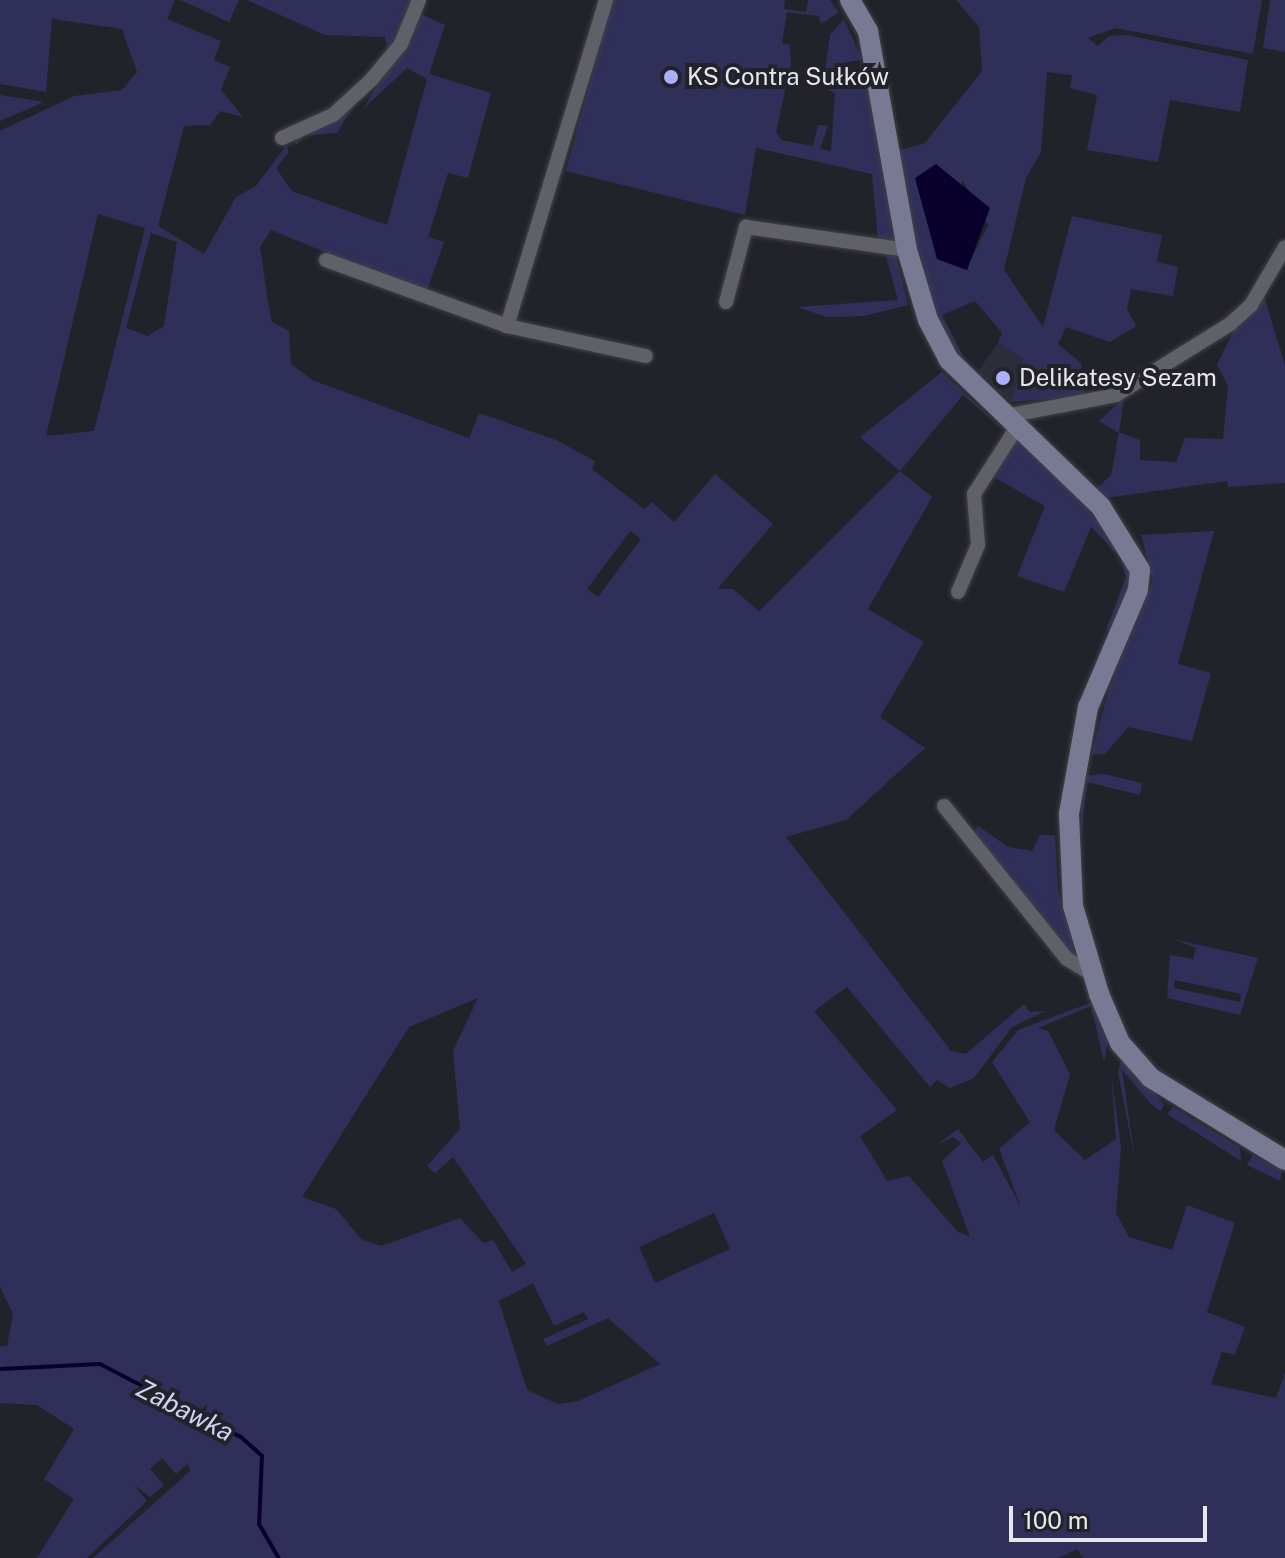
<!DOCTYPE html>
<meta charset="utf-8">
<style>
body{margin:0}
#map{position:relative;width:1285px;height:1558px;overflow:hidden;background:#22232a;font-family:"Public Sans",sans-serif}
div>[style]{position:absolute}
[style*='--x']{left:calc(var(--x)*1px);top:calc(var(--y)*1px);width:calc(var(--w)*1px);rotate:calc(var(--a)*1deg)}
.built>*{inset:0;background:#2c2d39}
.green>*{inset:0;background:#302f59}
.water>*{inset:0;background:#09002c}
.stream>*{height:4px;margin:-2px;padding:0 2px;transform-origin:2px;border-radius:2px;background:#09002c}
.roads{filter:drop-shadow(0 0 2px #414146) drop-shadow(0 0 2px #414146)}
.street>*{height:14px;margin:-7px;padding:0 7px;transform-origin:7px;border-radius:7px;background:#606068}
.secondary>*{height:20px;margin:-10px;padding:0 10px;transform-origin:10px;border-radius:10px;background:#787993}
.dots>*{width:22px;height:22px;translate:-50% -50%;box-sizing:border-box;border:4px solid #22232a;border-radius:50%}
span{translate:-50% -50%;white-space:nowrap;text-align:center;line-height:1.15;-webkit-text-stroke:8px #22232a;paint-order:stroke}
.poi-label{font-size:24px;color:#e7e7ec}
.left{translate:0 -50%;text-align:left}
.water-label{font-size:26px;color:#d1d3f5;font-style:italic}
.scale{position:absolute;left:1009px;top:1506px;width:198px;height:36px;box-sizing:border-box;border:4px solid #e7e7ec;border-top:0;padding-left:10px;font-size:24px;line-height:28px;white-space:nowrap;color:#e7e7ec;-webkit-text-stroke:6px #22232a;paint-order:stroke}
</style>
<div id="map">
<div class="built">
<div style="clip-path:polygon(998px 343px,1023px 358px,1011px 402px,978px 371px)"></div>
</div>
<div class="green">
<div style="clip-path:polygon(evenodd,0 0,175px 0,167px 19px,221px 41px,214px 60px,230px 67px,221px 90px,243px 117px,220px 111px,210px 125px,184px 126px,158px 226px,204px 254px,236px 197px,256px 186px,286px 146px,289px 152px,276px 168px,292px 191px,387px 225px,427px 79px,407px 68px,363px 109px,420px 14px,445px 25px,429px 74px,491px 93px,468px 178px,448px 173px,428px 237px,444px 242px,426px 293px,271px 230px,260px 247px,268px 302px,272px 322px,289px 331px,291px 364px,312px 380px,469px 438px,479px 413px,556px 440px,595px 461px,592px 469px,644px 509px,652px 502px,674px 522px,715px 474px,773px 524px,717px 589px,733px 589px,759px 611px,900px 471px,860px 437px,942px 372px,1006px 432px,963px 395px,900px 471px,932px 497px,868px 609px,924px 642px,880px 717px,925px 748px,846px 820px,786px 837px,951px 1051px,966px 1054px,1024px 1004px,1030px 1012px,1046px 1011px,1012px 1027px,974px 1078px,950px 1088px,937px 1080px,930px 1087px,847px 987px,814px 1011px,897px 1110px,860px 1136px,887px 1181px,909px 1176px,957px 1231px,970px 1237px,942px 1161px,961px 1143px,953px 1137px,937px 1145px,958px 1129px,983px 1162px,993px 1155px,1021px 1207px,999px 1149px,1030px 1122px,992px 1062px,1018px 1030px,1093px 1002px,1109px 1035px,1104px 1062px,1091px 1006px,1038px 1028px,1048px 1031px,1070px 1074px,1054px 1130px,1085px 1160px,1116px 1139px,1111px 1073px,1121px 1147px,1116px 1213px,1129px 1237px,1172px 1250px,1187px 1205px,1235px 1223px,1207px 1312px,1245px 1327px,1235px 1355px,1222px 1352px,1211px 1384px,1276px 1398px,1285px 1373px,1285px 1558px,1083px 1558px,1077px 1549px,1059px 1558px,93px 1558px,190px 1471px,188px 1463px,176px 1474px,162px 1458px,150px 1469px,164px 1485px,150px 1497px,134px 1485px,147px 1501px,87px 1558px,37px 1558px,74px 1499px,44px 1479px,74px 1429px,37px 1405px,0 1403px,0 1346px,7px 1346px,13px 1314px,0 1287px,0 131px,74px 96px,122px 90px,137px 72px,122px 29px,52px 19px,46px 92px,0 84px,0 0,98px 214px,145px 228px,94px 431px,46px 436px,98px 214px,0 0,151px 233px,177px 242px,164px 326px,148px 336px,126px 328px,151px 233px,0 0,630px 531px,641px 539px,598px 597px,587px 589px,630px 531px,0 0,478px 998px,453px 1051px,460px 1129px,427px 1166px,435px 1173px,453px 1157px,526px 1264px,512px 1272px,493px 1240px,483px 1243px,460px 1218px,381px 1246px,361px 1239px,336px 1209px,302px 1197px,409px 1027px,478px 998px,0 0,714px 1213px,730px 1249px,655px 1283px,639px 1247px,714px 1213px,0 0,533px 1283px,554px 1326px,584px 1312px,588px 1319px,543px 1339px,547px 1346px,608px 1318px,660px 1364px,578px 1401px,558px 1404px,527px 1390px,499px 1301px,533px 1283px)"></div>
<div style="clip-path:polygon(180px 0,239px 0,229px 22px)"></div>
<div style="clip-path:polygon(247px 0,414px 0,388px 54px,385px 37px,325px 35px)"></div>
<div style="clip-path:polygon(612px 0,785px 0,784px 9px,806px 12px,808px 0,830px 0,839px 12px,821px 24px,819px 16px,787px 12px,782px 43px,790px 45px,791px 63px,776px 132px,781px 140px,813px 146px,818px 125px,828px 126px,820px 149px,831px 151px,835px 94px,823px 85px,830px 35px,844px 19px,862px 60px,841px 63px,841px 85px,850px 89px,867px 79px,894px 241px,878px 240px,872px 174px,756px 148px,745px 215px,566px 171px)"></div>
<div style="clip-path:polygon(evenodd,956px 0,1262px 0,1253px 54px,1115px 28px,1088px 38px,1098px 46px,1109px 36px,1127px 35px,1248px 60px,1240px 112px,1170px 100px,1158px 162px,1087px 150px,1097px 95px,1070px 88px,1072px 75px,1047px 72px,1041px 152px,1026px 178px,1004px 270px,1043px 327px,1072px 216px,1162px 235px,1157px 262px,1178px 267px,1173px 296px,1131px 289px,1127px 309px,1136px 326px,1110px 342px,1066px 327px,1058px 344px,1081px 363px,1084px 396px,1011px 402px,1023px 358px,998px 343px,1002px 333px,975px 301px,942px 315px,968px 366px,943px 333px,917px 265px,898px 151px,925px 143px,982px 71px,979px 27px,956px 0,963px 181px,988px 225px,966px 270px,937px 259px,932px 229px,963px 181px)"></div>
<div style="clip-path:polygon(1270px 0,1285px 0,1285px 52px,1263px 48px)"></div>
<div style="clip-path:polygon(0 95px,44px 102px,0 121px)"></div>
<div style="clip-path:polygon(358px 99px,337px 133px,304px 136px,296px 145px,294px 138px)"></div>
<div style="clip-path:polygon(885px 253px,896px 256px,908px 305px,864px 316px,827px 317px,797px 307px,898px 300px)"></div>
<div style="clip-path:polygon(1264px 296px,1285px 365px,1285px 483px,1228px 487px,1227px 481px,1106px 498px,1096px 489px,1111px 475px,1119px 433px,1099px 421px,1124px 398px,1119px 432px,1140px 440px,1140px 460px,1176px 462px,1185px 438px,1223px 439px,1228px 386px,1217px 365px,1236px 326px)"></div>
<div style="clip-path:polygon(1021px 439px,1119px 542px,1132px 579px,1112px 638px,1107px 627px,1126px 577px,1120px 557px,1091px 527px,1064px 592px,1017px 576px,1045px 506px,988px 474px,1009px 440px)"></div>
<div style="clip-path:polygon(1214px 531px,1178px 664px,1211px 673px,1192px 741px,1128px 727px,1105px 754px,1091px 755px,1110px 685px,1153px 581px,1141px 535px)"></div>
<div style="clip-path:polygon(1104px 774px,1142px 783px,1140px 795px,1087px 782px,1081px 836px,1081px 776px)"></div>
<div style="clip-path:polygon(978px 826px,1008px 847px,1032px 851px,1040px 835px,1055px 835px,1058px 890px,1078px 962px,974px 833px)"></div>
<div style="clip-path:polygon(evenodd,1173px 939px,1258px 958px,1240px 1015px,1167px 998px,1170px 955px,1193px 959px,1196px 948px,1173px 939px,1175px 980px,1241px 994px,1240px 1002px,1174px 988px,1175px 980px)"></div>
<div style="clip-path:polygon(1122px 1058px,1164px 1104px,1161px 1111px,1151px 1104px,1122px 1070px,1135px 1160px,1118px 1072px)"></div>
<div style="clip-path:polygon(1173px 1107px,1240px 1148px,1241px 1161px,1167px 1114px)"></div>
<div style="clip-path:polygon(1253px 1155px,1282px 1171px,1280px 1181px,1247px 1165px)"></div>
</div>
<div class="water">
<div style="clip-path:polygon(936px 164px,990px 208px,967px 270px,937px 259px,915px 178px)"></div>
</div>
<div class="stream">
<div style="--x:0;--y:1369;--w:100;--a:-2.9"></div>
<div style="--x:100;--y:1364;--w:159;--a:27.4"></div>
<div style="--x:241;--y:1437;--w:28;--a:42"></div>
<div style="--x:262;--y:1456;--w:68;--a:92.5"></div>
<div style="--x:259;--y:1524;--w:39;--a:60"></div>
</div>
<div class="roads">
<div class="street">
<div style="--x:282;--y:138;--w:56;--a:-24.3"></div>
<div style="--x:333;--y:115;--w:52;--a:-42.6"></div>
<div style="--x:371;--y:80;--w:47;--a:-50.2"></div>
<div style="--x:401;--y:44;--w:48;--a:-67.8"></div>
<div style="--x:326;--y:260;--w:193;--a:20"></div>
<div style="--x:507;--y:326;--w:142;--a:12.2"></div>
<div style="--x:726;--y:302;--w:78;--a:-75.1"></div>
<div style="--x:746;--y:227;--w:163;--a:8.1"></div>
<div style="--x:507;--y:326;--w:341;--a:-73.1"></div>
<div style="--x:1006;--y:416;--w:112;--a:-10.8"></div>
<div style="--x:1116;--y:395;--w:134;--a:-31.9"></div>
<div style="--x:1230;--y:324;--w:28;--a:-42"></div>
<div style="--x:1251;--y:305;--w:67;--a:-59.6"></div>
<div style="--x:958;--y:592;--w:51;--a:-66.9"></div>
<div style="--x:978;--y:545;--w:51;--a:-94.5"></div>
<div style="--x:974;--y:494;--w:80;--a:-57.3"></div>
<div style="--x:944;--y:806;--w:196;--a:51.2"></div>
<div style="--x:1067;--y:959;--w:29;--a:31"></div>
</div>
<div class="secondary">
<div style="--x:850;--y:0;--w:36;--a:60"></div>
<div style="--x:868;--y:31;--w:222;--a:79.9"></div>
<div style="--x:907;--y:250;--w:73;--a:73.3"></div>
<div style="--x:928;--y:320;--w:45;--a:62.3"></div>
<div style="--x:949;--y:360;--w:211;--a:44"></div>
<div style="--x:1101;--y:507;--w:74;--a:58.2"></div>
<div style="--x:1140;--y:570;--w:20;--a:96"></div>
<div style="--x:1138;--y:590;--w:127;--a:113.1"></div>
<div style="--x:1088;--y:707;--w:109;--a:100.1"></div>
<div style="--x:1069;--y:814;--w:92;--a:87.5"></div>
<div style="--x:1073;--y:906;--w:92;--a:73.5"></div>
<div style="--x:1099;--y:994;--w:53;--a:66.8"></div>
<div style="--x:1120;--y:1043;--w:47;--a:48.5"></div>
<div style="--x:1151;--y:1078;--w:157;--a:31.5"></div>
</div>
</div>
<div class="dots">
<div style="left:671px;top:77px;background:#acaffb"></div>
<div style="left:1003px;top:378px;background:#acaffb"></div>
</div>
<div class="poi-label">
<span class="left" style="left:687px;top:77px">KS Contra Sułków</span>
<span class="left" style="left:1019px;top:378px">Delikatesy Sezam</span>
</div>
<div class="water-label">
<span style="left:185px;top:1410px;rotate:27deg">Zabawka</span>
</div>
<div class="scale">100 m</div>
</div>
